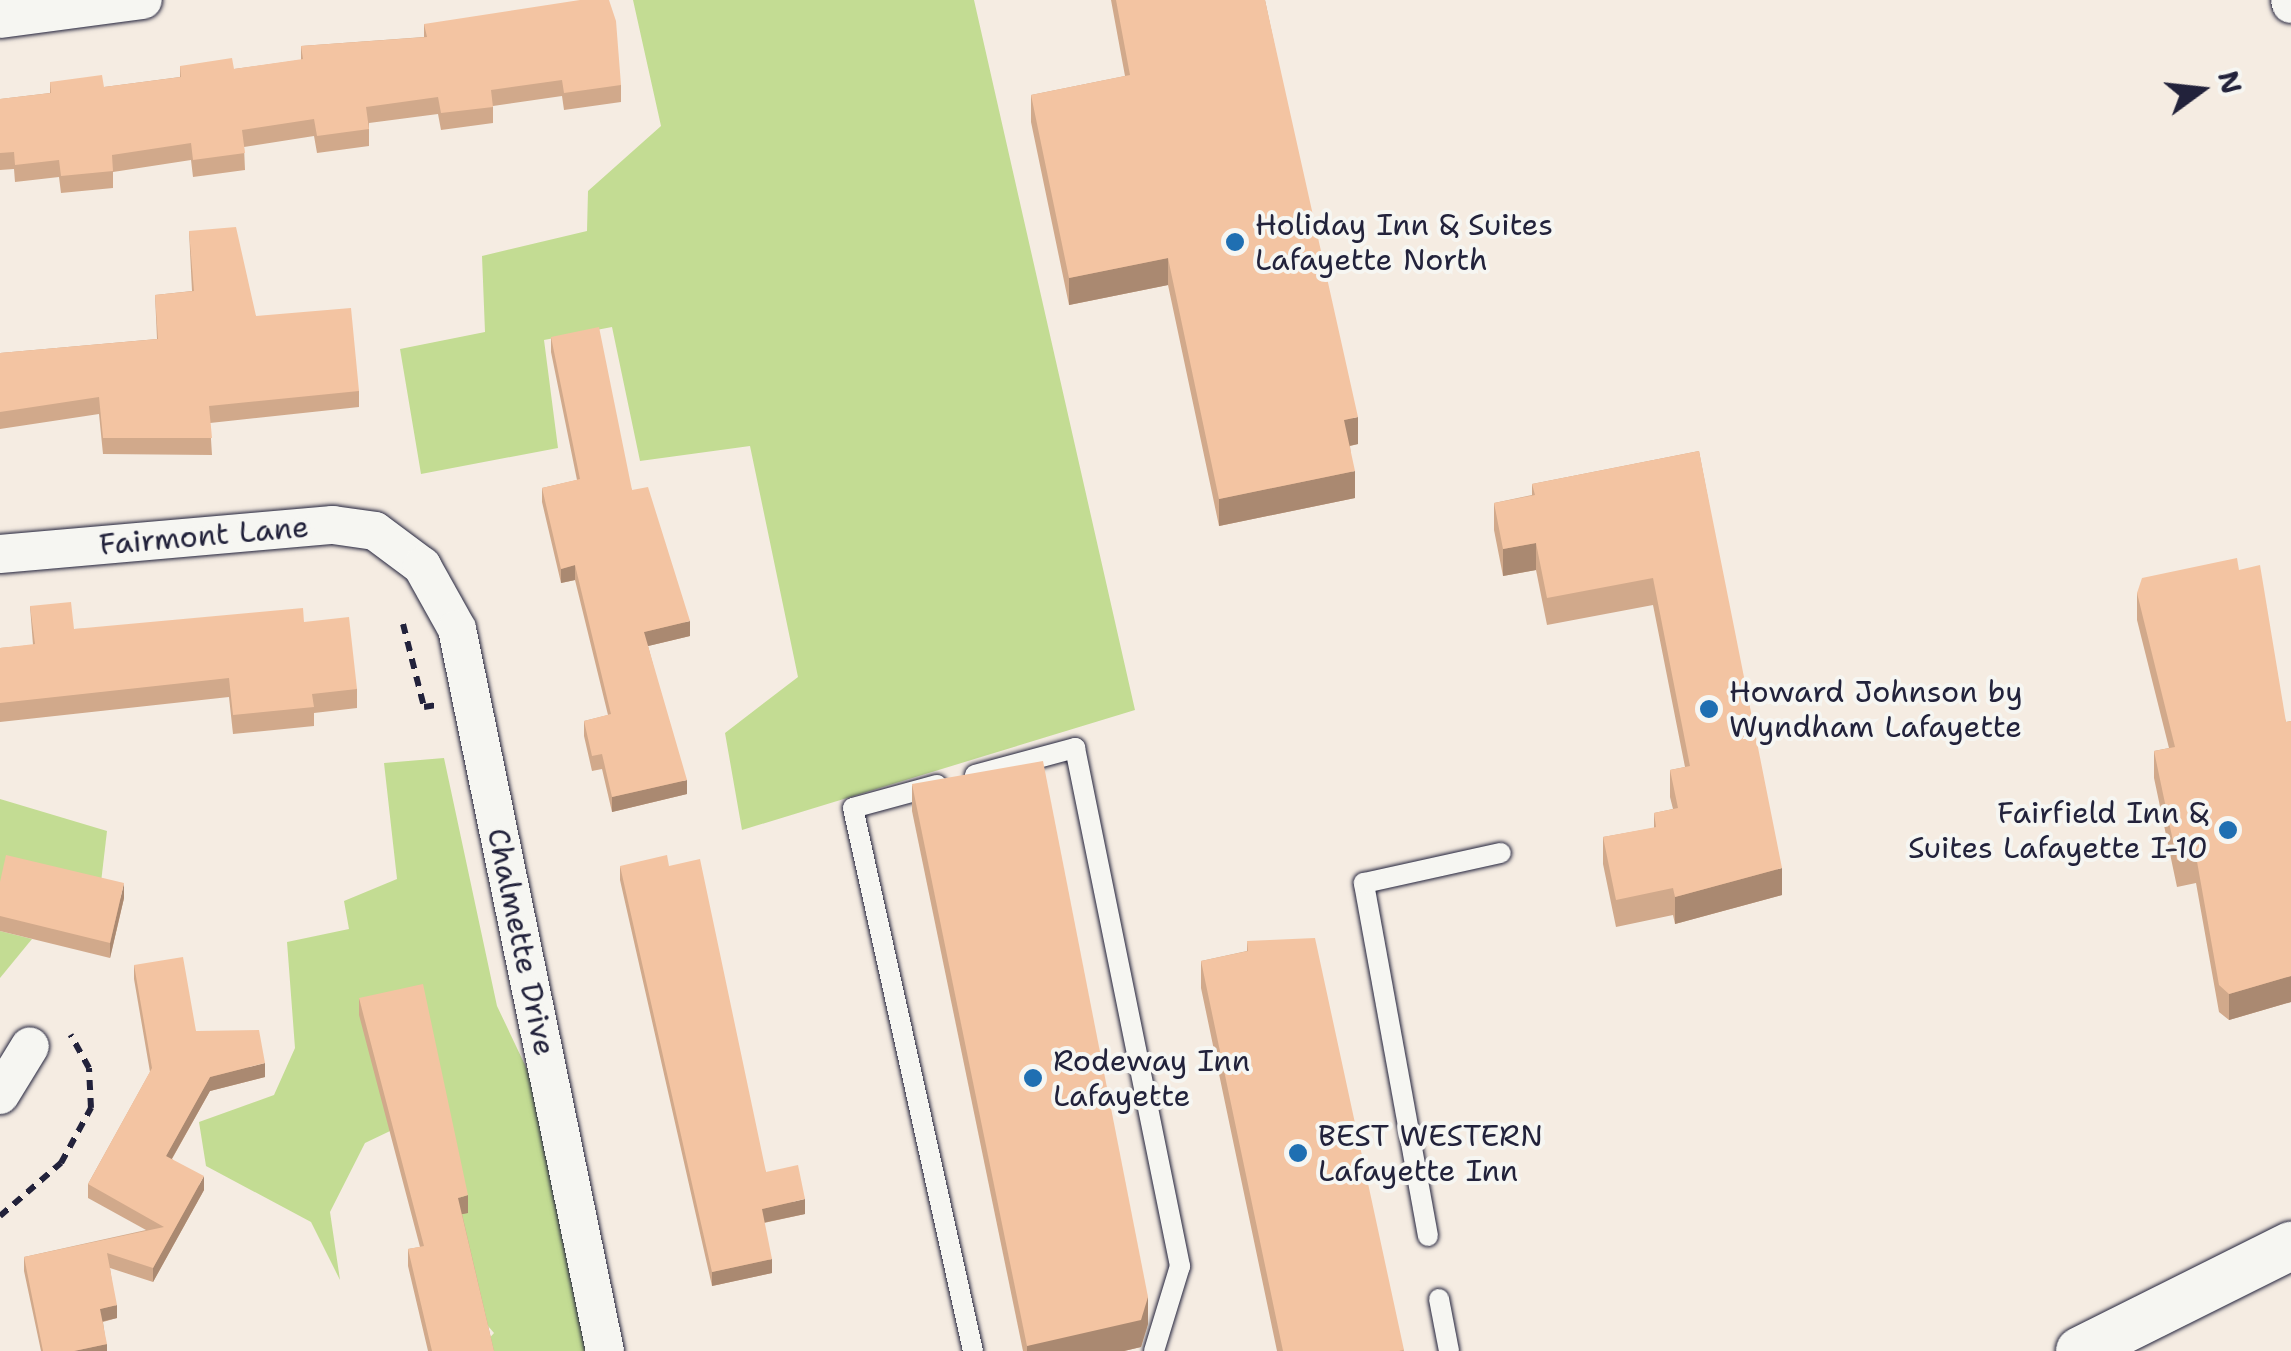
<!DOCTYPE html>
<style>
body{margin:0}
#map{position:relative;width:2291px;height:1351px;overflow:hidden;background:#f5ece2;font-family:"Shantell Sans",sans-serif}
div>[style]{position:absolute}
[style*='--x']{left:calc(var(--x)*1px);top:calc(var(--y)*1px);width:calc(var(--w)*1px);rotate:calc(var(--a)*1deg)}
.green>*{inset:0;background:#c3dc93}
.path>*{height:6px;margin-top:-3px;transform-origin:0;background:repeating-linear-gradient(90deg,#22223b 0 10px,transparent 0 18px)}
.roads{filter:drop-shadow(0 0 2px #22223b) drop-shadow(0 0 2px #22223b)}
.service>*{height:20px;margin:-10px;padding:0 10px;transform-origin:10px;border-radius:10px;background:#f6f6f2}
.minor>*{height:38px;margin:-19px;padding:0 19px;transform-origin:19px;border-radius:19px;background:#f6f6f2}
.tertiary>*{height:48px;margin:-24px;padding:0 24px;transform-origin:24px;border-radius:24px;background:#f6f6f2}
.wall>*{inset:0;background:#d1a98b}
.shaded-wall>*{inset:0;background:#aa8971}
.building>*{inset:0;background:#f3c4a2}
.dots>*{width:28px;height:28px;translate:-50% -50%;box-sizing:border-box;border:5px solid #f6f6f2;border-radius:50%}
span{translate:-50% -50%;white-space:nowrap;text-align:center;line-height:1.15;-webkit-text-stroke:8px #f6f6f2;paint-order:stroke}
.poi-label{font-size:30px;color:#22223b}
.left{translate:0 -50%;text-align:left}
.right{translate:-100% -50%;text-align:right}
.street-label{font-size:30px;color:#22223b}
.north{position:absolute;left:2151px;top:40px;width:100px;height:100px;-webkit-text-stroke:8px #f6f6f2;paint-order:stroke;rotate:75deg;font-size:28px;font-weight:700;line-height:40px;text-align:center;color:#22223b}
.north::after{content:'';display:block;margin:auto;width:35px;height:45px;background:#22223b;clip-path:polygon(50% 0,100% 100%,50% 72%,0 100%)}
</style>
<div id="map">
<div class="green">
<div style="clip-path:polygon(633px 0,974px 0,1135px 710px,742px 830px,725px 733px,798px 677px,750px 446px,640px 461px,612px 327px,544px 340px,558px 448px,421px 474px,400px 349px,485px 332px,482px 256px,587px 231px,588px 191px,661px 126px)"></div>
<div style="clip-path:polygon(444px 758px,497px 1006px,535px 1086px,595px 1351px,478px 1351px,494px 1333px,420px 1247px,434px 1110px,365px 1143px,330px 1212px,340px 1280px,311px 1222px,206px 1166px,199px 1122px,274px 1095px,295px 1048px,287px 942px,349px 929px,344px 901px,397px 879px,384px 763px)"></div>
<div style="clip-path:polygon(0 799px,107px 831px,100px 891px,0 896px)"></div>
<div style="clip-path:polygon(0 931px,32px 939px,0 978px)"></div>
</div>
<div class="path">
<div style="--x:403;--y:624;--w:86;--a:75.8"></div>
<div style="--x:424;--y:707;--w:12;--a:-9"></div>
<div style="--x:0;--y:1216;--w:81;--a:-41"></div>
<div style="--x:61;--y:1163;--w:63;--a:-61.4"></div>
<div style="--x:91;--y:1108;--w:40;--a:-92.9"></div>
<div style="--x:89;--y:1068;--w:38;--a:-119"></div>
</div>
<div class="roads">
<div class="service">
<div style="--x:975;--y:775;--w:104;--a:-15.1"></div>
<div style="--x:1075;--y:748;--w:529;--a:78.54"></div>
<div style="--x:1180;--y:1266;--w:89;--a:107"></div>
<div style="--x:937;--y:785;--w:87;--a:164.7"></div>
<div style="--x:853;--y:808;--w:556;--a:77.54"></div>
<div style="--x:1428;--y:1236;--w:359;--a:-100.3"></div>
<div style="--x:1364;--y:883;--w:140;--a:-12.4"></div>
<div style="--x:1439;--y:1299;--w:53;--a:79.1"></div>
</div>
<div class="minor">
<div style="--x:2290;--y:0;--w:4;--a:76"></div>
<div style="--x:0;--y:19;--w:144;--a:-7.6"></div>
<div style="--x:0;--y:554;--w:334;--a:-5"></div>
<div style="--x:333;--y:525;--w:42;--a:8.1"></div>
<div style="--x:375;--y:531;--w:59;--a:36.7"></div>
<div style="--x:422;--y:566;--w:72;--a:60.9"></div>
<div style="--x:457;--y:629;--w:737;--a:78.42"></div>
<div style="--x:0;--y:1095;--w:57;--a:-58.5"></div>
</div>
<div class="tertiary">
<div style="--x:2080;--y:1351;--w:236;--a:-26.5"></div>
</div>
</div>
<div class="wall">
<div style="clip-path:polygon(1111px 0,1265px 0,1358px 444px,1350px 446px,1355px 498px,1219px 526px,1168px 285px,1069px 305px,1031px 122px,1031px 95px,1125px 76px)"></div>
<div style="clip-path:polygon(424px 24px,621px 85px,621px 102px,564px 110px,562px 96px,493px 106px,493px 123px,441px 130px,438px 114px,369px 123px,369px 146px,317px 153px,314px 136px,244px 147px,245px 170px,193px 177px,191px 160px,113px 172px,113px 188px,61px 193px,59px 177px,15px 182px,14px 169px,0 170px,0 99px,50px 93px,50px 82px,104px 87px,180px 77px,180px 66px,234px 69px,301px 60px,301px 46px,424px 37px)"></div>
<div style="clip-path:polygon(189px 231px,256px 316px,359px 391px,359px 407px,210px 423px,212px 455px,103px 454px,99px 414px,0 429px,0 353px,157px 339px,155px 295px,192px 291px)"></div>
<div style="clip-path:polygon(551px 337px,632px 490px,690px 636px,648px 646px,687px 794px,612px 812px,602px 769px,592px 771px,584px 736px,584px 721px,608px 715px,575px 580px,561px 583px,542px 502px,542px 488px,577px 480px,551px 352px)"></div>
<div style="clip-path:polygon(1699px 451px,1782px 895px,1675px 924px,1673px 915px,1616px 927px,1603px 864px,1603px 837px,1654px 828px,1654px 813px,1673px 809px,1670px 797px,1670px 770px,1685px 767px,1653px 605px,1547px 625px,1536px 570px,1503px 576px,1494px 530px,1494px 503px,1532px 495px,1532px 484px)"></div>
<div style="clip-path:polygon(2239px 570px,2286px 722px,2291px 721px,2291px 1002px,2229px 1020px,2219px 1012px,2196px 883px,2177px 887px,2154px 778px,2154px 751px,2169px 748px,2137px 620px,2137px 593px)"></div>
<div style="clip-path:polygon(30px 606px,74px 629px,304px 622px,357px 689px,357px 708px,314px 713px,314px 726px,233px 734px,229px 697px,0 722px,0 648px,33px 645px)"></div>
<div style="clip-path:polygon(912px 784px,1148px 1324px,1141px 1347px,1124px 1351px,1023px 1351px,912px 811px)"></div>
<div style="clip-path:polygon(620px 866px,766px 1172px,805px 1214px,764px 1223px,772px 1273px,712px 1286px,620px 880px)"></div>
<div style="clip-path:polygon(0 882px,124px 898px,110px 958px,0 931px)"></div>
<div style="clip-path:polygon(1247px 941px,1404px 1351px,1277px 1351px,1201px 988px,1201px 961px,1247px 951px)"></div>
<div style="clip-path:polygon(134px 965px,196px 1031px,265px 1077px,210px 1091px,172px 1159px,204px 1190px,153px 1282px,110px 1268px,117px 1318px,103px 1322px,107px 1351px,41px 1351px,24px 1271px,24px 1257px,146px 1230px,88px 1198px,88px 1184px,150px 1072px,134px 979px)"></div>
<div style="clip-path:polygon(359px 998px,468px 1213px,462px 1214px,494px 1351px,428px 1351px,408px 1266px,408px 1249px,420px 1247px,359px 1015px)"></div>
</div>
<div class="shaded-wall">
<div style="clip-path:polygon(1168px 258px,1168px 285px,1069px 305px,1069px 278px)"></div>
<div style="clip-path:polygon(1358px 417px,1358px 444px,1344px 447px,1344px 420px)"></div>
<div style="clip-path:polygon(1355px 471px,1355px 498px,1219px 526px,1219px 499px)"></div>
<div style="clip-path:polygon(1536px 543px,1536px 570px,1503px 576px,1503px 549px)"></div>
<div style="clip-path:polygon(575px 565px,575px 580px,561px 583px,561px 569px)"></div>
<div style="clip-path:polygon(690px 621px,690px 636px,644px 647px,644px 632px)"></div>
<div style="clip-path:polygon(687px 780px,687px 794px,612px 812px,612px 797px)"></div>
<div style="clip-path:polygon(1782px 868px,1782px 895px,1675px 924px,1675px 897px)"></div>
<div style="clip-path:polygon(124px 883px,124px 898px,110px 958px,110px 943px)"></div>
<div style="clip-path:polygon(2291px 976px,2291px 1002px,2229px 1020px,2229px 994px)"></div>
<div style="clip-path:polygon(265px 1063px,265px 1077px,210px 1091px,166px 1169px,166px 1156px,210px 1077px)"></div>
<div style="clip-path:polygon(204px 1176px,204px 1190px,153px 1282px,153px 1268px)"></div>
<div style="clip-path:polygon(468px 1195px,468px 1213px,458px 1215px,458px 1198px)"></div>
<div style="clip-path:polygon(805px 1199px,805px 1214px,762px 1223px,762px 1209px)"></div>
<div style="clip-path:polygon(772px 1259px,772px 1273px,712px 1286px,712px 1272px)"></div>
<div style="clip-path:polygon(1148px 1297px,1148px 1324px,1141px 1347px,1124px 1351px,1027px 1351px,1027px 1346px)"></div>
<div style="clip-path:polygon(117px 1305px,117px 1318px,100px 1322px,100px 1309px)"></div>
<div style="clip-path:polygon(107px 1344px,107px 1351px,74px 1351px)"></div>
</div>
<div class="building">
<div style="clip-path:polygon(580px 0,609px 0,616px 21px,621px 85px,564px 93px,562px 80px,491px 90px,493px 107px,441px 113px,438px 97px,366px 107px,369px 129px,317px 136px,314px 119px,242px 130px,245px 153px,193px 160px,191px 143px,112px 155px,113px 171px,61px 176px,59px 160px,15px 165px,14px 152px,0 153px,0 99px,51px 93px,50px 82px,102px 75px,104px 87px,181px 77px,180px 66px,232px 58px,234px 69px,303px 59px,301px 46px,427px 37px,424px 24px)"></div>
<div style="clip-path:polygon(1116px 0,1265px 0,1358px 417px,1344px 420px,1355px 471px,1219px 499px,1168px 258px,1069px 278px,1031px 95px,1130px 75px)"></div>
<div style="clip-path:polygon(236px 227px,256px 316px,351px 308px,359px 391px,209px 406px,212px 438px,103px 438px,99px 397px,0 412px,0 353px,158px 339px,155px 295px,194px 291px,189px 231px)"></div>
<div style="clip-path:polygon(599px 327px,632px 490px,648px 487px,690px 621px,644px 632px,687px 780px,612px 797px,602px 754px,592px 756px,584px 721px,611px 714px,575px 565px,561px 569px,542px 488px,580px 479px,551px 337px)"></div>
<div style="clip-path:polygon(1699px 451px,1782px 868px,1675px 897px,1673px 888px,1616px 900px,1603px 837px,1656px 827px,1654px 813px,1678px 808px,1670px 770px,1690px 766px,1653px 578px,1547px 598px,1536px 543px,1503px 549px,1494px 503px,1535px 495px,1532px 484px)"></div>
<div style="clip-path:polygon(2237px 558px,2239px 570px,2260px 565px,2286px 722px,2291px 721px,2291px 976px,2229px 994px,2219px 985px,2196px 856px,2177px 860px,2154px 751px,2175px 747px,2137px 593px,2142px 578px)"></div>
<div style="clip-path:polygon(71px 602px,74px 629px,303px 608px,304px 622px,349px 617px,357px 689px,312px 694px,314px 707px,233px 715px,229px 678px,0 703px,0 648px,35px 644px,30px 606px)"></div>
<div style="clip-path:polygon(1043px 761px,1148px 1297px,1141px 1320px,1027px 1346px,912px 784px)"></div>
<div style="clip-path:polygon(6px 855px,124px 883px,110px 943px,0 916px,0 882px)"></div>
<div style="clip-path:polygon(667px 855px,669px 866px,700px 859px,766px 1172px,798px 1165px,805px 1199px,762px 1209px,772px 1259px,712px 1272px,620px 866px)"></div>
<div style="clip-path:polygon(1315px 938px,1404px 1350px,1399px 1351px,1283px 1351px,1201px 961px,1248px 951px,1247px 941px)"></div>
<div style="clip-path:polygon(183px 957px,196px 1031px,259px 1030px,265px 1063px,210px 1077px,166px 1156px,204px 1176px,153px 1268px,107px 1253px,117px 1305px,100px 1309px,107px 1344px,74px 1351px,43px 1351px,24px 1257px,164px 1227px,88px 1184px,152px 1068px,134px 965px)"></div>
<div style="clip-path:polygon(423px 984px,468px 1195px,458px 1198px,494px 1351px,432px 1351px,408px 1249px,424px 1246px,359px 998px)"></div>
</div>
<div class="dots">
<div style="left:1235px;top:242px;background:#1f6fb2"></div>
<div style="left:1709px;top:709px;background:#1f6fb2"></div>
<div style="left:2228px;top:830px;background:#1f6fb2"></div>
<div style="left:1033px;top:1078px;background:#1f6fb2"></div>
<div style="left:1298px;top:1153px;background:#1f6fb2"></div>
</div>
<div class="poi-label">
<span class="left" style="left:1255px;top:242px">Holiday Inn &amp; Suites<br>Lafayette North</span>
<span class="left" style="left:1729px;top:709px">Howard Johnson by<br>Wyndham Lafayette</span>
<span class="right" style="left:2208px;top:830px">Fairfield Inn &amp;<br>Suites Lafayette I-10</span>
<span class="left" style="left:1053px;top:1078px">Rodeway Inn<br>Lafayette</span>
<span class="left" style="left:1318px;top:1153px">BEST WESTERN<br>Lafayette Inn</span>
</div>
<div class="street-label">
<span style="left:204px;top:536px;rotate:-5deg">Fairmont Lane</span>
<span style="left:521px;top:942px;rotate:78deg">Chalmette Drive</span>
</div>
<div class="north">N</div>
</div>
